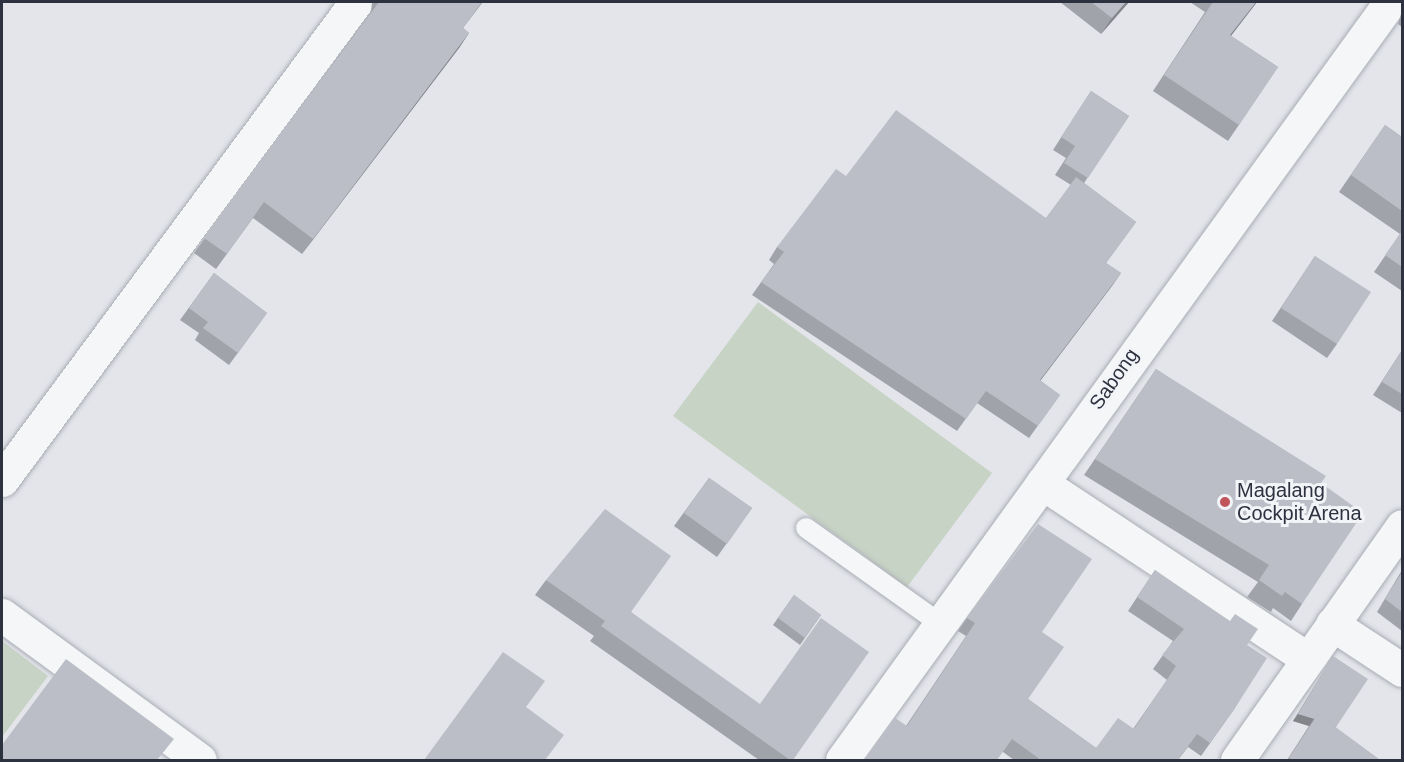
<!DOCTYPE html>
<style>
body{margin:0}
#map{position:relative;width:1404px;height:762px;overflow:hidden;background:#e3e5ea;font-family:Helvetica,sans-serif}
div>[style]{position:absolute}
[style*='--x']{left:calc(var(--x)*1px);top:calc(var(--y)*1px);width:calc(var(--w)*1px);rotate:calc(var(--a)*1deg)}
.green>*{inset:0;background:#c7d3c5}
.roads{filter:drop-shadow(0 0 2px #a9acb4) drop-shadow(0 0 2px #a9acb4)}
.lane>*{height:20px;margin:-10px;padding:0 10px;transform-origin:10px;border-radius:10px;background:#f5f6f8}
.street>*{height:33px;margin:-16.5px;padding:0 16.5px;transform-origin:16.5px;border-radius:16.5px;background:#f5f6f8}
.wall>*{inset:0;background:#a1a3aa}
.shaded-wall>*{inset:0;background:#83858b}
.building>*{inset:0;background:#bbbec6}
.dots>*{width:16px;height:16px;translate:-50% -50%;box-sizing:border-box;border:3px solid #f3f4f7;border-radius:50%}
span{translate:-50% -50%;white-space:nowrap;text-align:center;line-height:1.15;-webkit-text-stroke:6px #f3f4f7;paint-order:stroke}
.street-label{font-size:20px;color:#2d3240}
.poi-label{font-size:20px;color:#2d3240}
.left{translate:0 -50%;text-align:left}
.frame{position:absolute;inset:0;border:3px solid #2d3240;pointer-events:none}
</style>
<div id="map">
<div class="green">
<div style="clip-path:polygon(758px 302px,992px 473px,907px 587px,673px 416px)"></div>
<div style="clip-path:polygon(2px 641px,48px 676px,2px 737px)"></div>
</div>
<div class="roads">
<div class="lane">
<div style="--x:806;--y:528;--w:163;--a:35.5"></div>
</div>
<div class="street">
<div style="--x:2;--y:480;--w:595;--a:-53.48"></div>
<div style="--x:1042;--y:483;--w:317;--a:33.5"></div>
<div style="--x:2;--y:615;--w:245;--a:36.2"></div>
<div style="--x:1332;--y:624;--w:84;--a:33.3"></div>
<div style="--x:842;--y:760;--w:935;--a:-54.13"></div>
<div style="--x:1237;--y:760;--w:286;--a:-54.8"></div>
</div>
</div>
<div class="wall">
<div style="clip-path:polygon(372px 2px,483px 2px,463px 28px,469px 33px,459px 48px,302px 254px,253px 218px,216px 269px,194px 253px,371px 12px)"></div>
<div style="clip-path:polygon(1060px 2px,1129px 2px,1101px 34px)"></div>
<div style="clip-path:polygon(1190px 2px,1257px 2px,1231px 36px,1278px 67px,1228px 141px,1153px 91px,1205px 12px)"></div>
<div style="clip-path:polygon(1402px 11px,1402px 27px,1398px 24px)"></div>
<div style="clip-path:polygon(1091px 91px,1129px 116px,1084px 183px,1136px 222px,1106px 263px,1121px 273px,1040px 381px,1060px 395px,1029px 438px,977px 403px,957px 431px,752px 295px,774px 264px,769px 260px,777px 247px,846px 176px,1046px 218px,1071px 185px,1055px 175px,1066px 158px,1053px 150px)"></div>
<div style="clip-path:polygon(1385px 125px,1402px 137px,1402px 291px,1374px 272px,1400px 234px,1339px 192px)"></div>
<div style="clip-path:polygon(1315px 256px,1337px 344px,1327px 358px,1272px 321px)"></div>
<div style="clip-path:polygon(214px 273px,267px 313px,229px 365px,195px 340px,199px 333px,180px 320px)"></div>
<div style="clip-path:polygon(1402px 350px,1402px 413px,1373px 395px)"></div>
<div style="clip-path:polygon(1156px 369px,1321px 483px,1302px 604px,1291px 621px,1273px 608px,1271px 612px,1247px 597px,1258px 582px,1084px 475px)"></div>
<div style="clip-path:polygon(709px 478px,752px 508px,717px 557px,674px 526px)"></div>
<div style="clip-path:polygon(1155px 570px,1247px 645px,1235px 708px,1201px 756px,1188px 747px,1178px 760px,1014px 760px,1003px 752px,906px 726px,966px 636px,958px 631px,967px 618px,1042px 632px,1028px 699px,1096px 748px,1133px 729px,1167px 680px,1153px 669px,1173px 641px,1128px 611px)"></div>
<div style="clip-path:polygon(1402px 570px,1402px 631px,1377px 612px)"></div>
<div style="clip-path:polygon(546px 580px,631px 612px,793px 760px,759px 760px,590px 641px,594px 636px,535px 595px)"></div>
<div style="clip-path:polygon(794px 595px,821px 615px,800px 645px,773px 625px)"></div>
<div style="clip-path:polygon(1333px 656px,1336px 728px,1380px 760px,1287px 760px,1309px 726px,1293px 721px)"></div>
</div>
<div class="shaded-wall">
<div style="clip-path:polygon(1126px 2px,1129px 2px,1101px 34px,1112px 18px)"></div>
<div style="clip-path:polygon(1256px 2px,1257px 2px,1219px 51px,1230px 35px)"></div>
<div style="clip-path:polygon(469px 33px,459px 48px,302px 254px,313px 239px)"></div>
<div style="clip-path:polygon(1121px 273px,1112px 286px,1031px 393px,1040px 380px)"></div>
<div style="clip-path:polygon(1298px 714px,1314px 719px,1309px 726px,1293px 721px)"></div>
</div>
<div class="building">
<div style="clip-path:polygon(379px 2px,482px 2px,463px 28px,469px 33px,313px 239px,264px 202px,227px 254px,204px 238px)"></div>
<div style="clip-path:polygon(1091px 2px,1126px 2px,1112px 18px)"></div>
<div style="clip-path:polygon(1213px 2px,1256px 2px,1230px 35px,1278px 67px,1239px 125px,1164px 75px)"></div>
<div style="clip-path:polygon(1091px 91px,1129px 116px,1088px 178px,1064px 163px,1075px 146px,1061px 137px)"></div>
<div style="clip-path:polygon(896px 110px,1046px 218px,1076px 177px,1136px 222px,1106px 263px,1121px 273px,1040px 380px,1060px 395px,1038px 426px,986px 391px,966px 419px,761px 282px,784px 252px,777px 247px,836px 169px,846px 176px)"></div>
<div style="clip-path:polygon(1385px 125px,1402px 137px,1402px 211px,1351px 175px)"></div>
<div style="clip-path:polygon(1402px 231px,1402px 267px,1385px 255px)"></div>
<div style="clip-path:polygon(1315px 256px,1371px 292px,1337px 344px,1281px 308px)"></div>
<div style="clip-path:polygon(214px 273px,267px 313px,238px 353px,203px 328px,208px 322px,189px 308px)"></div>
<div style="clip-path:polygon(1402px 350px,1402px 394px,1382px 382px)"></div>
<div style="clip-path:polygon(1156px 369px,1326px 476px,1321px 483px,1363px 513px,1302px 604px,1285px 592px,1282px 596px,1259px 580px,1269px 565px,1095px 459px)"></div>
<div style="clip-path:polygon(709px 478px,752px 508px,727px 544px,684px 513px)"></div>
<div style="clip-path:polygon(605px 509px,671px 556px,631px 612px,760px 704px,821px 618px,869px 652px,793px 760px,790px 760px,601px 626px,605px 621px,546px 580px)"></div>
<div style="clip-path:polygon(1038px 524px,1092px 559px,1042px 632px,1064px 647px,1028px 699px,1096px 748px,1118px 718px,1134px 729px,1176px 666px,1162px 655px,1184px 629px,1137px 597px,1155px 570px,1230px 621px,1235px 614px,1258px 629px,1247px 645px,1267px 658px,1235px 708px,1210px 743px,1197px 734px,1178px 760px,1041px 760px,1012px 739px,997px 760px,864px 760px,895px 718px,907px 726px,975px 623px,967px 618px)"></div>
<div style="clip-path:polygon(1402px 572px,1402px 612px,1385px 599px)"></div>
<div style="clip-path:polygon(794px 595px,821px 615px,805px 638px,778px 618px)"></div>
<div style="clip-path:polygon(503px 652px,545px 681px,526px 707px,564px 735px,545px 760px,424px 760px)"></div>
<div style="clip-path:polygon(1333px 656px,1368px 679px,1336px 727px,1333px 726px,1318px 714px,1315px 719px,1298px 714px)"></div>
<div style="clip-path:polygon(66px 659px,174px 739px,157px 760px,2px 760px,2px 745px)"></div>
<div style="clip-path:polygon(1318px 714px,1380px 760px,1292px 760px,1289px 758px)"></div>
</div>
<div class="dots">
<div style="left:1225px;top:502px;background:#c1555c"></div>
</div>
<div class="street-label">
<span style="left:1114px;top:379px;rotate:-55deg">Sabong</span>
</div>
<div class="poi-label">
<span class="left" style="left:1237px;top:502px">Magalang<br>Cockpit Arena</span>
</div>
<div class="frame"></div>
</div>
